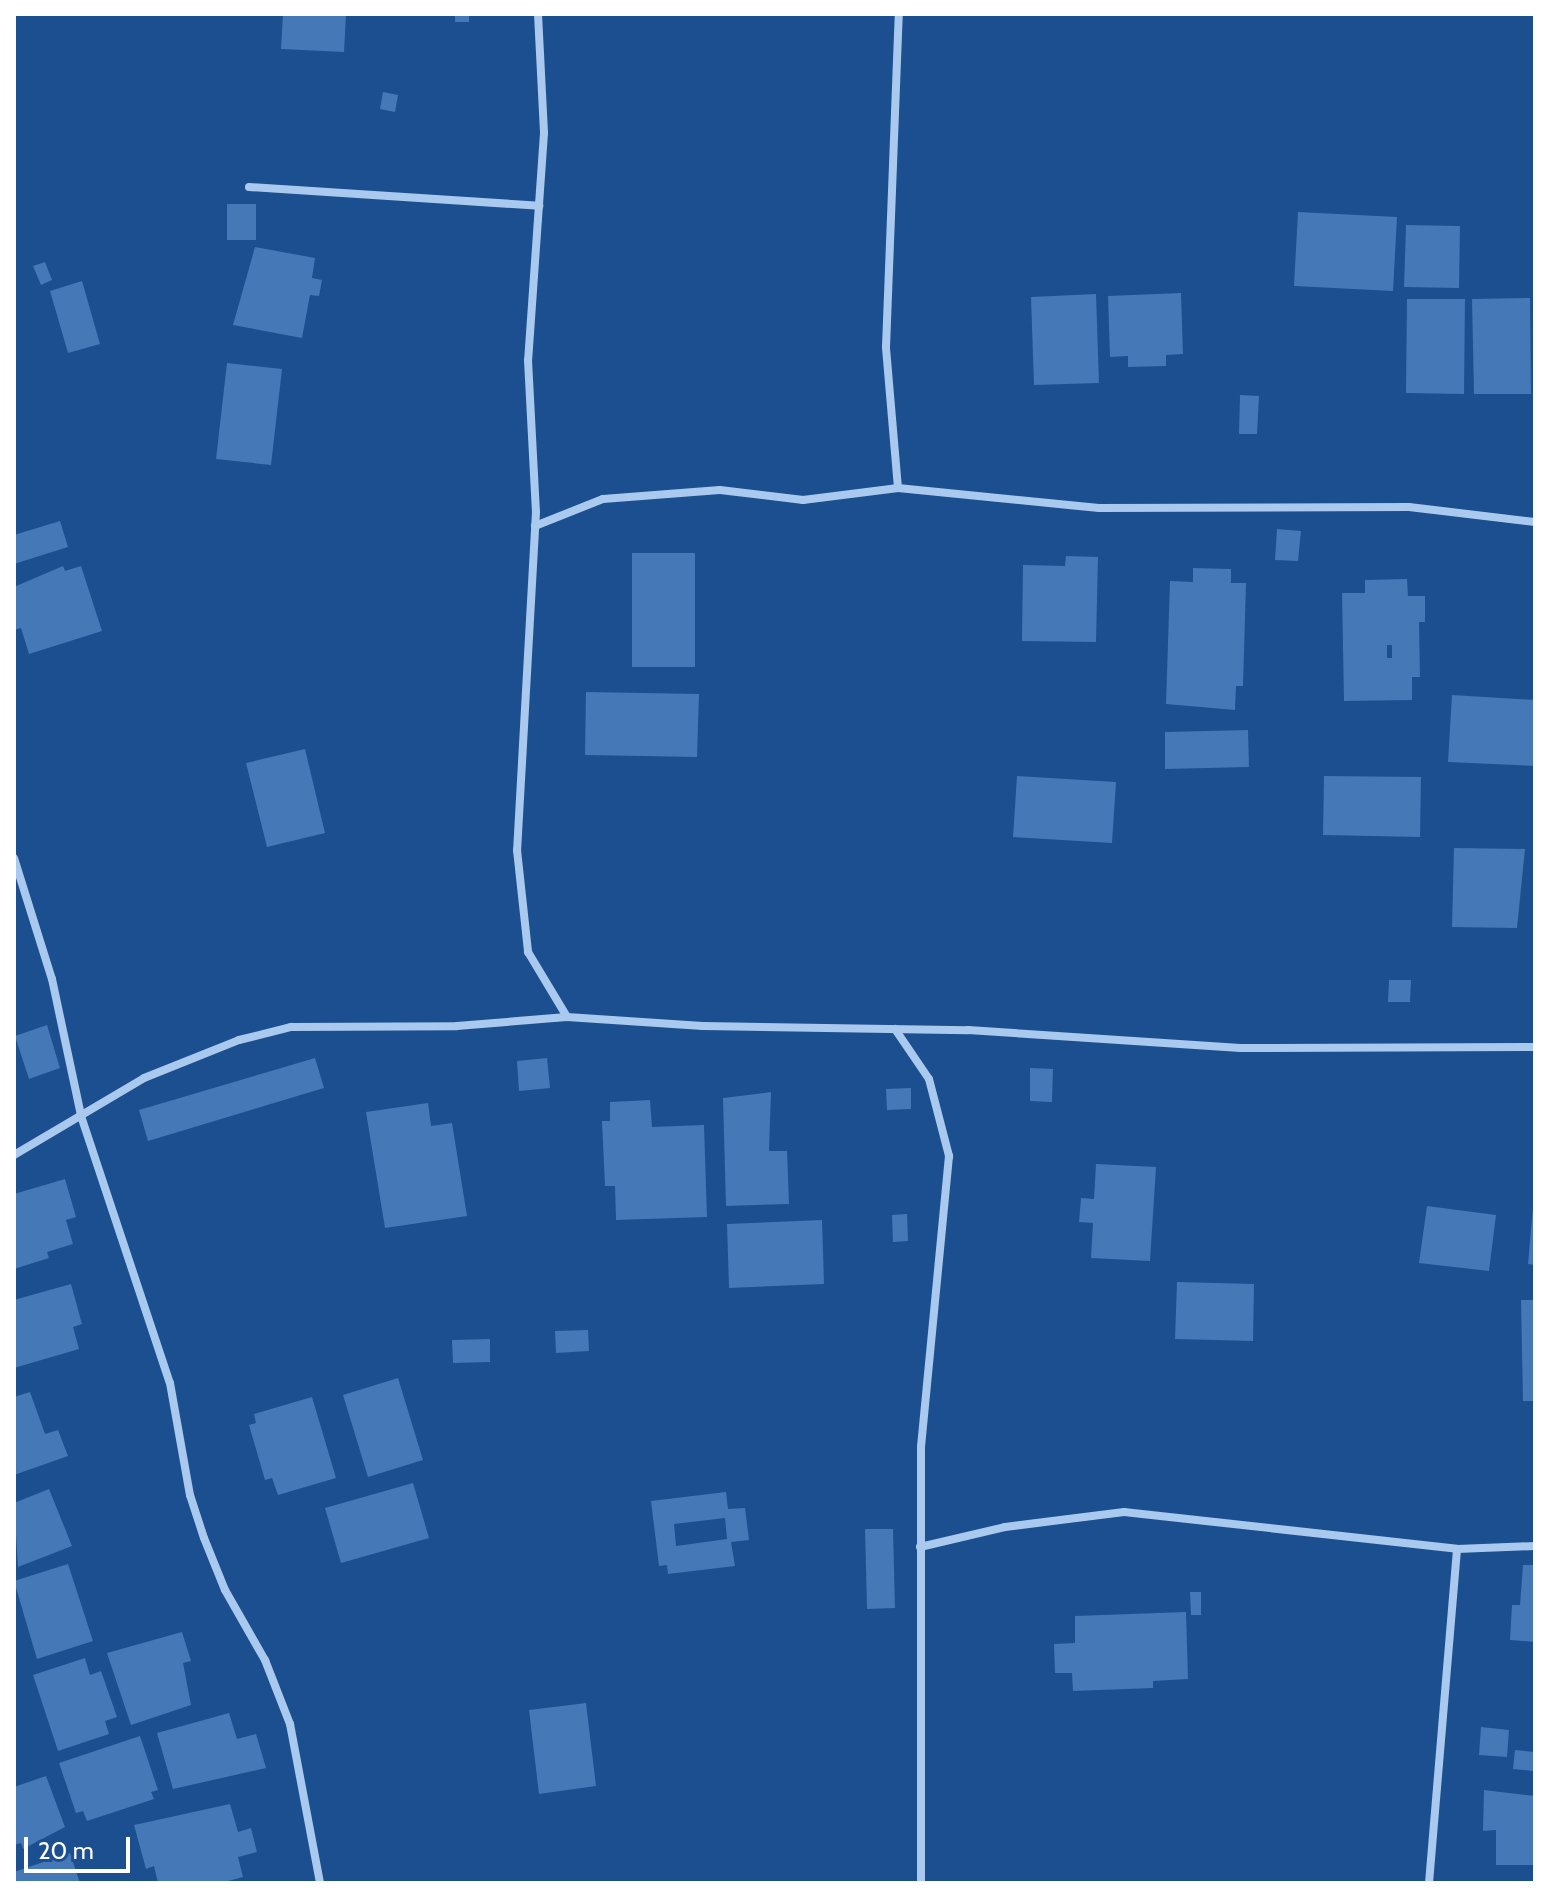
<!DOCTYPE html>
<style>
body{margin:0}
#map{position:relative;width:1549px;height:1897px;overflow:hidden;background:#1b4f8f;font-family:Cabin,sans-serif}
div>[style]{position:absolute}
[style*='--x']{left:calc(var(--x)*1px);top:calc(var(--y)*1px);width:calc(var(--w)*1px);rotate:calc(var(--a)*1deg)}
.building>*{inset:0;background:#4478b7}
.minor>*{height:8px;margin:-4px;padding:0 4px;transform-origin:4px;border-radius:4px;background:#a9c9ee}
span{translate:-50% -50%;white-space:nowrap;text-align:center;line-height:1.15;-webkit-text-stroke:6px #1b4f8f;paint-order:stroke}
.frame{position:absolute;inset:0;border:16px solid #fff;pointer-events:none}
.scale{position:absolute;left:24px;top:1837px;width:106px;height:36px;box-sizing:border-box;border:4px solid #fff;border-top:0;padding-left:10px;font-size:24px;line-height:28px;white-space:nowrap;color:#fff;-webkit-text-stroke:6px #1b4f8f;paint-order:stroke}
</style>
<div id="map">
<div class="building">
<div style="clip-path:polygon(283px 14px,346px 14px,344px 52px,281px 49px)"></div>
<div style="clip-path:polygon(455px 14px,469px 14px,469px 22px,455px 22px)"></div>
<div style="clip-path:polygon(383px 92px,398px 95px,395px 112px,380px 109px)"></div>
<div style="clip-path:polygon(227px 204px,256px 204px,256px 240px,227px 240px)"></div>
<div style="clip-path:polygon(1298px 212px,1397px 217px,1393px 291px,1294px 286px)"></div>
<div style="clip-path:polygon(1406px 225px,1460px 226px,1459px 288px,1404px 287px)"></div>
<div style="clip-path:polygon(255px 247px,315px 258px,312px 278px,322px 280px,319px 296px,310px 295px,302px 338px,233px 325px)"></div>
<div style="clip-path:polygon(45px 262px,52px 280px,41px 285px,33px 266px)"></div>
<div style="clip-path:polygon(82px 281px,100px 344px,68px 353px,50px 291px)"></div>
<div style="clip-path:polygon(1181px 293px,1183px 354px,1166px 355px,1166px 366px,1128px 367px,1128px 356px,1110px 357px,1108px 296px)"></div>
<div style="clip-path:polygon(1096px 294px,1099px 383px,1034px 385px,1031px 297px)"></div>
<div style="clip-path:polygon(1530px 298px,1531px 394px,1474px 394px,1472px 299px)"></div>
<div style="clip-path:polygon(1407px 299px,1465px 299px,1464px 394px,1406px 393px)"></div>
<div style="clip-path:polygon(227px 363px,282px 369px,271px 465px,216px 459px)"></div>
<div style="clip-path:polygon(1240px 395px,1259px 396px,1257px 434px,1239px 434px)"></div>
<div style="clip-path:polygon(60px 521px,68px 547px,14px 564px,14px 535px)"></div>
<div style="clip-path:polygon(1277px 529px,1301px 531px,1298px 561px,1275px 560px)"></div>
<div style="clip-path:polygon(632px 553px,695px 553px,695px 667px,632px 667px)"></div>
<div style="clip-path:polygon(1066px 556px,1098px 557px,1096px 642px,1022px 641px,1023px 565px,1065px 566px)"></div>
<div style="clip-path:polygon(63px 566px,65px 571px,81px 566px,102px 631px,29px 654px,21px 628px,14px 630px,14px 587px)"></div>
<div style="clip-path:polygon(1193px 568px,1231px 569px,1231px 583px,1246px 583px,1243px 686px,1236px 686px,1235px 710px,1166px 704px,1170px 581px,1193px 582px)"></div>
<div style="clip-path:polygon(evenodd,1407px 579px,1408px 596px,1425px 596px,1425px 622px,1419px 622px,1420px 677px,1412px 677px,1412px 700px,1344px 701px,1342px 593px,1365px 593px,1365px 580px,1407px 579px,1387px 645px,1392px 645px,1392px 658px,1387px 658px,1387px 645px)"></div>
<div style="clip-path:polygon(586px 692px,699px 694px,697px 757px,585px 755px)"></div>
<div style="clip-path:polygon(1452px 695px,1535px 700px,1535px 766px,1448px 762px)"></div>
<div style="clip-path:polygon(1248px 730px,1249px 767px,1165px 769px,1165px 732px)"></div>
<div style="clip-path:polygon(305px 749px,325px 833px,267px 847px,246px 763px)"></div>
<div style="clip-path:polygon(1017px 776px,1116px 782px,1112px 843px,1013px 837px)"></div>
<div style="clip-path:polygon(1324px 776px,1421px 777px,1420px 837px,1323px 835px)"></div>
<div style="clip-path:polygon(1454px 848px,1525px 849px,1517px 928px,1452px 927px)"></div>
<div style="clip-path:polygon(1389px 980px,1411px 980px,1410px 1002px,1388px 1002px)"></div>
<div style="clip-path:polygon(47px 1025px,60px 1068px,29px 1079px,15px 1036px)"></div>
<div style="clip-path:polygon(315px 1058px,324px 1088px,148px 1141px,139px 1110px)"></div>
<div style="clip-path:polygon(547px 1058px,550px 1088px,519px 1091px,517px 1061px)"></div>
<div style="clip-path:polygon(1030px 1068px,1053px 1069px,1052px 1102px,1030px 1101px)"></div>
<div style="clip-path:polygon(911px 1088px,911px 1109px,887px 1110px,886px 1089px)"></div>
<div style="clip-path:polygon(771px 1092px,769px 1151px,787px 1151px,789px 1204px,726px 1206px,723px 1098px)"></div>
<div style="clip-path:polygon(650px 1100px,652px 1127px,704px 1125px,707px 1217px,616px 1220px,615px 1186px,605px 1186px,602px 1121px,610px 1121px,610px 1102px)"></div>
<div style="clip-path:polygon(428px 1103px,431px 1126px,452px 1123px,467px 1216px,385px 1228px,366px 1112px)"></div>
<div style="clip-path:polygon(1096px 1164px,1156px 1167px,1150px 1261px,1091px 1258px,1093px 1223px,1079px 1222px,1081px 1198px,1094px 1199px)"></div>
<div style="clip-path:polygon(65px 1179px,76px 1217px,66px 1220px,73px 1244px,47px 1252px,49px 1258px,14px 1269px,14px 1194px)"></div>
<div style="clip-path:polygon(1427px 1206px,1496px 1215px,1489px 1271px,1419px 1263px)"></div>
<div style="clip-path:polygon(1533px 1207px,1535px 1207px,1535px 1265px,1528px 1264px)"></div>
<div style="clip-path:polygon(907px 1214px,908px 1241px,893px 1242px,892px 1215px)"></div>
<div style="clip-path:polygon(822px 1220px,824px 1284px,729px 1288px,727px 1224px)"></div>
<div style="clip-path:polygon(1177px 1282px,1254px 1284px,1253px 1341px,1175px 1339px)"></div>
<div style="clip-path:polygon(71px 1284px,82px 1324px,73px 1327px,79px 1349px,14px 1368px,14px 1300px)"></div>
<div style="clip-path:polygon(1521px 1300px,1535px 1300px,1535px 1401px,1523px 1401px)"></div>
<div style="clip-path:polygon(588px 1330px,589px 1351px,556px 1353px,555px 1331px)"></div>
<div style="clip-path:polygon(490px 1339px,490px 1362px,453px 1363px,452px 1340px)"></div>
<div style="clip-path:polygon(398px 1378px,423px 1460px,368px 1477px,343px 1395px)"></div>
<div style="clip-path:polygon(30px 1392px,45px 1434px,58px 1430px,68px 1456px,14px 1475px,14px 1397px)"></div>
<div style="clip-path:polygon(312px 1397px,336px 1478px,278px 1495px,272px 1478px,265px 1480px,249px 1425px,256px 1423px,254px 1414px)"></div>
<div style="clip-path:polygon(413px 1483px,429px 1538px,341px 1563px,325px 1508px)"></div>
<div style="clip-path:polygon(49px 1489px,72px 1546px,18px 1567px,14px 1503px)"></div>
<div style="clip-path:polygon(evenodd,726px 1492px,728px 1509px,745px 1508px,749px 1540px,731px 1542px,735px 1566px,668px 1574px,667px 1565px,659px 1566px,651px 1501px,726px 1492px,725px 1518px,727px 1539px,676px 1546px,674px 1524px,725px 1518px)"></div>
<div style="clip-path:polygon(865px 1529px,893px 1529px,895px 1608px,867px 1609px)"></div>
<div style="clip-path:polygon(68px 1564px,93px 1641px,37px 1659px,14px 1581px)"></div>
<div style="clip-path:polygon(1523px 1565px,1535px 1565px,1535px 1642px,1510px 1640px,1512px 1605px,1520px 1605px)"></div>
<div style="clip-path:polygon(1190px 1592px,1201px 1592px,1201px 1615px,1191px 1615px)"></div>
<div style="clip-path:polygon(1186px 1612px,1188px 1679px,1153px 1681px,1153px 1688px,1073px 1691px,1072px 1673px,1055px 1673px,1054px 1644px,1075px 1643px,1075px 1616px)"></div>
<div style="clip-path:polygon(182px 1632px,191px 1661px,183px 1663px,191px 1705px,131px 1725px,107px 1653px)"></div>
<div style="clip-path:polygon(85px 1658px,90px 1675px,101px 1671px,117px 1717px,105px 1721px,109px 1734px,58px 1751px,33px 1675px)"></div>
<div style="clip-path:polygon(586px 1703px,596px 1786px,539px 1794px,529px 1710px)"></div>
<div style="clip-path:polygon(229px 1713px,237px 1739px,256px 1734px,266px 1768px,173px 1789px,157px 1733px)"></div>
<div style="clip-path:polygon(1481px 1727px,1509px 1730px,1507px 1757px,1479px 1755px)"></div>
<div style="clip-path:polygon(140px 1736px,158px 1790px,151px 1792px,154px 1799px,87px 1821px,83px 1811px,76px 1813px,59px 1763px)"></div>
<div style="clip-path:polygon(1515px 1750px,1535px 1752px,1533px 1771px,1513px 1769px)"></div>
<div style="clip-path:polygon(46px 1776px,65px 1827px,23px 1849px,21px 1843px,14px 1845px,14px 1787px)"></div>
<div style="clip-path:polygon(1484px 1790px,1535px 1796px,1535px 1865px,1496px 1865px,1496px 1830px,1483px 1831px)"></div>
<div style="clip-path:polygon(230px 1804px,238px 1832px,251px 1828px,257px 1852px,238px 1857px,243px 1877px,221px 1883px,158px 1883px,154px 1866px,146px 1869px,134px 1825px)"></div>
<div style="clip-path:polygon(70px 1853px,80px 1883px,14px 1883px,14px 1872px)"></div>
</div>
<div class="minor">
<div style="--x:538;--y:14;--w:119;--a:87.1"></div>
<div style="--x:544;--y:133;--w:228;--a:94"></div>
<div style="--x:528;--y:360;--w:152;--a:87"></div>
<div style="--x:536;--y:512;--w:339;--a:93.2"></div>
<div style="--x:517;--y:850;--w:103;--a:83.8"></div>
<div style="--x:528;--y:952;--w:76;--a:59"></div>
<div style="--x:567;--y:1017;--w:136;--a:3.8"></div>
<div style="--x:703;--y:1026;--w:265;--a:0.9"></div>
<div style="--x:968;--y:1030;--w:273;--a:3.8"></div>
<div style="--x:1240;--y:1048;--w:295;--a:-0.2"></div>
<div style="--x:249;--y:187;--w:291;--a:3.7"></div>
<div style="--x:898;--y:488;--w:142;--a:-94.9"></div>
<div style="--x:886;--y:347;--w:333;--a:-87.8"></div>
<div style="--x:535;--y:526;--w:73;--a:-21.7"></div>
<div style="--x:603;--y:499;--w:117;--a:-4.4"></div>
<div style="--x:720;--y:490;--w:84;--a:6.9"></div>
<div style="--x:803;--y:500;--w:96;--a:-7.2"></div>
<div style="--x:898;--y:488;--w:202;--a:5.7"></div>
<div style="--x:1099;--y:508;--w:310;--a:-0.2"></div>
<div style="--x:1409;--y:507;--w:127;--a:6.8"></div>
<div style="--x:14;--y:858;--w:127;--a:72.6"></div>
<div style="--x:52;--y:979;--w:140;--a:78"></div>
<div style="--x:81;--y:1116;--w:281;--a:71.6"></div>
<div style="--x:170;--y:1383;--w:114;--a:79.9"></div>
<div style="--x:190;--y:1495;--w:45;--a:72"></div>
<div style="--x:204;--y:1538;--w:56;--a:68"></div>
<div style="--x:225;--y:1590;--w:81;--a:60.3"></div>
<div style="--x:265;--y:1660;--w:69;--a:68.7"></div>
<div style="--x:290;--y:1724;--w:162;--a:79.3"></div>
<div style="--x:895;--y:1029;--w:60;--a:55.8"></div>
<div style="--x:929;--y:1079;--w:80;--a:75.4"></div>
<div style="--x:949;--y:1156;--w:292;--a:95.5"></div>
<div style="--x:921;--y:1447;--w:436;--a:90"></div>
<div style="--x:14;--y:1155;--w:151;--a:-30.6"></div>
<div style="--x:144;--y:1078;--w:102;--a:-21.8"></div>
<div style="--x:239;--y:1040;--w:54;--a:-14"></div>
<div style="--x:291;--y:1027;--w:166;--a:-0.3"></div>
<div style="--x:457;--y:1026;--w:110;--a:-4.7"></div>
<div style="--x:920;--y:1547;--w:87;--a:-13.2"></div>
<div style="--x:1005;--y:1527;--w:120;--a:-7.2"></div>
<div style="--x:1124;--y:1512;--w:335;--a:6.3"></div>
<div style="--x:1457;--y:1549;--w:78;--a:-2.2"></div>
<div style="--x:1429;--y:1883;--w:335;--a:-85.2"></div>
</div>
<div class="frame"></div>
<div class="scale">20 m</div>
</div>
